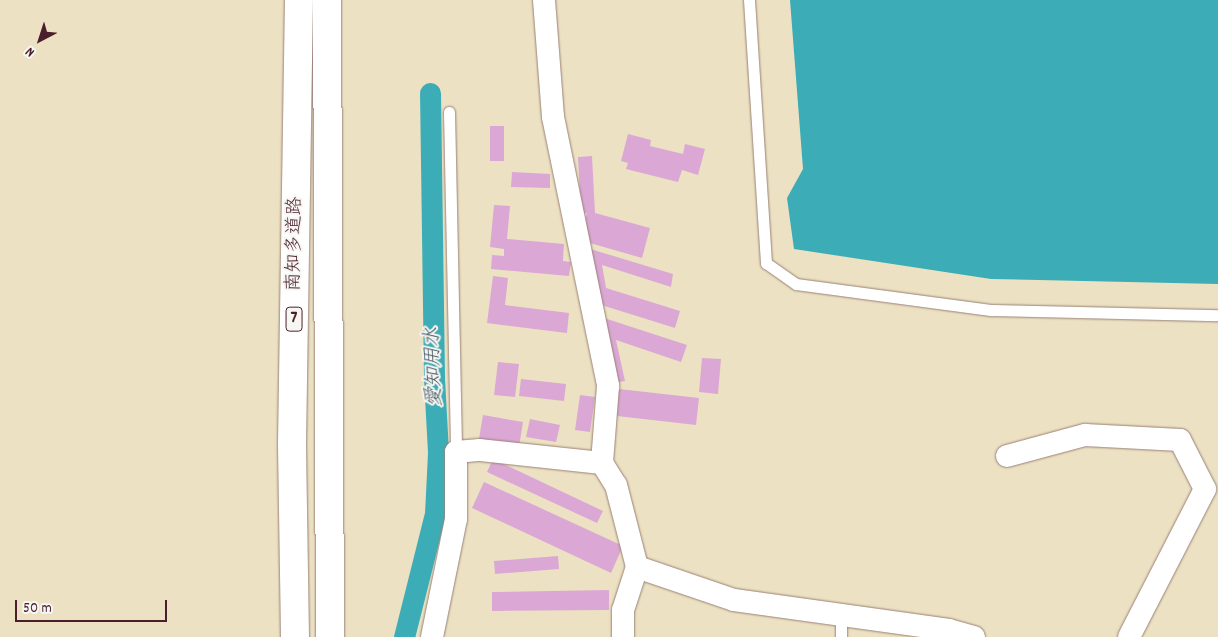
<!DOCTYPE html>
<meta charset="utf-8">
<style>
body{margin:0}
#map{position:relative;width:1218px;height:637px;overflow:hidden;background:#ece2c3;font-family:Dekko,"Klee One",sans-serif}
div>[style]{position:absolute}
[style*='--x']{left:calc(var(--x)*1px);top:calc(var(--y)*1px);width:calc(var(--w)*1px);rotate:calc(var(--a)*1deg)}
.water>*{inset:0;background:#3cadb6}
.canal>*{height:21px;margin:-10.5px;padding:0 10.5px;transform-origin:10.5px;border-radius:10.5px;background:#3cadb6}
.building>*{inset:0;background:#dba7d4}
.roads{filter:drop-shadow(0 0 1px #9b8077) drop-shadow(0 0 1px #9b8077)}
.lane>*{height:11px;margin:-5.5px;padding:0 5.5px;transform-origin:5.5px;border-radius:5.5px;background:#fff}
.street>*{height:22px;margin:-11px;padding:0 11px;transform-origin:11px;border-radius:11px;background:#fff}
.highway>*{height:28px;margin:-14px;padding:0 14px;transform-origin:14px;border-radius:14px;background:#fff}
span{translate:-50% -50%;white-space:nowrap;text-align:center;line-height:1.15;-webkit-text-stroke:4px #f6f6f2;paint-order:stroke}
.shield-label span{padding:1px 4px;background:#f6f6f2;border:1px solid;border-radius:4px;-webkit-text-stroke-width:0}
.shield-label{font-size:18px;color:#4a1f2b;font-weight:700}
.street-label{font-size:19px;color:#4a1f2b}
.water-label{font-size:20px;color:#445863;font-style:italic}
.north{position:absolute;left:15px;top:15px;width:50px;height:50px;-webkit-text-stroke:4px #f6f6f2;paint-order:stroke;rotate:220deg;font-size:14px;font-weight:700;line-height:20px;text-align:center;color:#4a1f2b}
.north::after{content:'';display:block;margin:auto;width:18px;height:22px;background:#4a1f2b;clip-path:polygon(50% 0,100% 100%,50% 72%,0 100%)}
.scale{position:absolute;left:15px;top:600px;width:152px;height:22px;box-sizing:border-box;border:2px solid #4a1f2b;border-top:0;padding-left:6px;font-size:15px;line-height:18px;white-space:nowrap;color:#4a1f2b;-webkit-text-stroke:4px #f6f6f2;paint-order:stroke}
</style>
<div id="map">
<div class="water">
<div style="clip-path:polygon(790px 0,1218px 0,1218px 284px,991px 279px,794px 249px,787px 198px,803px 169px)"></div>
</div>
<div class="canal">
<div style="--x:404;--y:637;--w:127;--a:-75.9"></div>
<div style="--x:435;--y:514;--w:62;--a:-87.2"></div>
<div style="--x:438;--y:452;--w:75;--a:-93.1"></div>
<div style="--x:434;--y:377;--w:284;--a:-90.8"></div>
</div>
<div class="building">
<div style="clip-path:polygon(490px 126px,504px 126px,504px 161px,490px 161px)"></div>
<div style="clip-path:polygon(628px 134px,651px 140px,650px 146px,683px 154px,685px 144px,705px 149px,698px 175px,682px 170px,678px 182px,626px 169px,628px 163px,621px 161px)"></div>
<div style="clip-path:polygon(592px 156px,595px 213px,650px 228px,642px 258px,583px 241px,582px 229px,587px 213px,581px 214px,578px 157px)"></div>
<div style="clip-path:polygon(512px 172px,550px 174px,550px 188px,511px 187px)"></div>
<div style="clip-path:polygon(494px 205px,510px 206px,507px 239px,564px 244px,563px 261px,571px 262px,569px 276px,491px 269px,492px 255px,504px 256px,504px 249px,490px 247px)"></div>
<div style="clip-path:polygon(587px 248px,673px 274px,671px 287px,602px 265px,606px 288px,680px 311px,675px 328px,595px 303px)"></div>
<div style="clip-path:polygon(493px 276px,508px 278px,505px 305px,569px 313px,567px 333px,487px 323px)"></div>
<div style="clip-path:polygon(601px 317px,687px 345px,681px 362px,616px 340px,625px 381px,614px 383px)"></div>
<div style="clip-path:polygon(702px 358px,721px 359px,718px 394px,699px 392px)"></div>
<div style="clip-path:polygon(498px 362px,519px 364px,515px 397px,494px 395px)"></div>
<div style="clip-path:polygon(521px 379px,566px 384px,564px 401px,519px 396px)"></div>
<div style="clip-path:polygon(619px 389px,699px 398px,696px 425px,617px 416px)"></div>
<div style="clip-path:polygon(580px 395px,595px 397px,590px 432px,575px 430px)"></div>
<div style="clip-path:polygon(483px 415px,523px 422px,519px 447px,479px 439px)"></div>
<div style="clip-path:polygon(530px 419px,560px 425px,556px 442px,526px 437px)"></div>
<div style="clip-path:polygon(493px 459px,603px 511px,597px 523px,487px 472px)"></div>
<div style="clip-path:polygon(484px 482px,623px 546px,611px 573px,472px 508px)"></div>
<div style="clip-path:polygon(558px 556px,559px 569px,495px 574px,494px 561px)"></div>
<div style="clip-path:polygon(609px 590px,609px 610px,492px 611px,492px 592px)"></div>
</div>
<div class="roads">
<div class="lane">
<div style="--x:749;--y:0;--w:264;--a:86.3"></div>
<div style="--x:766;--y:263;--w:37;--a:35"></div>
<div style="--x:796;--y:284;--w:198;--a:7.6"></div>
<div style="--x:992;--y:310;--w:226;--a:1.3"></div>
<div style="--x:449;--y:112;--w:340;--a:88.8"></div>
<div style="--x:841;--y:637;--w:24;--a:-90"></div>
</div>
<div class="street">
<div style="--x:544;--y:0;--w:117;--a:85.6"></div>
<div style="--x:553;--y:117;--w:275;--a:78.4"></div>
<div style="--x:608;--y:386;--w:77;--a:94.5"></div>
<div style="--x:602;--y:463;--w:26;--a:58"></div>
<div style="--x:616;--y:485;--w:85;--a:75.6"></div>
<div style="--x:637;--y:567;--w:45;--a:108"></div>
<div style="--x:623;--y:610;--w:27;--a:90"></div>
<div style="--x:1007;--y:456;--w:81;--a:-15.1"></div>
<div style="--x:1085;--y:435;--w:95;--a:3"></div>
<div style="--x:1180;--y:440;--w:55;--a:63"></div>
<div style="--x:1205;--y:489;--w:166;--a:117.2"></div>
<div style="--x:637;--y:567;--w:102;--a:18.8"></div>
<div style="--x:734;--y:600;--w:217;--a:7.9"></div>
<div style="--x:949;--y:630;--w:26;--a:16"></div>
<div style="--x:432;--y:637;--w:120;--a:-78.5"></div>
<div style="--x:456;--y:519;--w:67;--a:-90"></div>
<div style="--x:456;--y:452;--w:24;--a:-5"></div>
<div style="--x:480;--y:450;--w:123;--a:6.1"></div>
</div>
<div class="highway">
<div style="--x:327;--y:0;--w:637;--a:89.73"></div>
<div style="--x:295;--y:637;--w:194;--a:-90.9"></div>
<div style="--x:292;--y:443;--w:443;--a:-89.1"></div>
</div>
</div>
<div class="shield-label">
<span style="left:294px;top:319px">7</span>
</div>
<div class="street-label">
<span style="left:296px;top:244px;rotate:-89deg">南知多道路</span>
</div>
<div class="water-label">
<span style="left:435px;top:367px;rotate:-92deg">愛知用水</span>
</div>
<div class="north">N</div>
<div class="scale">50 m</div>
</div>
